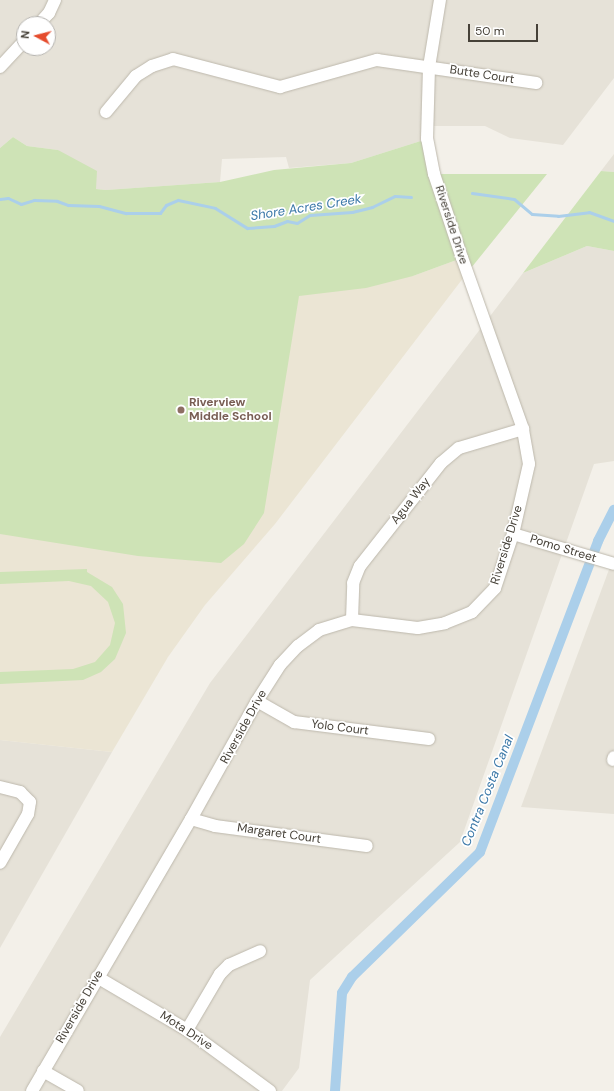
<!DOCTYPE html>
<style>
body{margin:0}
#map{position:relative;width:614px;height:1091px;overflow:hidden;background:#f3f0e9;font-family:"DM Sans",sans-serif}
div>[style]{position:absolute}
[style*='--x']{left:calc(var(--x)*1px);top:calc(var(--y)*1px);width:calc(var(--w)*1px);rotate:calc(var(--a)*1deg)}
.residential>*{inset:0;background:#e6e2d8}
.education>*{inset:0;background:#ebe5d4}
.green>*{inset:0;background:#cee3b6}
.stream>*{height:3px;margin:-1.5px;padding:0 1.5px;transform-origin:1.5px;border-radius:1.5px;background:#abcfea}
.canal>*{height:10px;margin:-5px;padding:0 5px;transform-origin:5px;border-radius:5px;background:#abcfea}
.roads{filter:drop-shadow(0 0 1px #bdb8ac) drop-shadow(0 0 1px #bdb8ac)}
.minor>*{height:12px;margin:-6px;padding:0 6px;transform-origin:6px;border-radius:6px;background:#fff}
.dots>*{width:11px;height:11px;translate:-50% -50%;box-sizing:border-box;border:2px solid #fff;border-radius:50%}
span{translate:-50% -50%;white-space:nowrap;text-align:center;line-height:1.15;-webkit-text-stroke:3.5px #fff;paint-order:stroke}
.street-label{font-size:12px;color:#464138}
.education-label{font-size:12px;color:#785e54;font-weight:700}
.left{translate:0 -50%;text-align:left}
.water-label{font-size:13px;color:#3b78a8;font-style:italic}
.north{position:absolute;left:16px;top:16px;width:40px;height:40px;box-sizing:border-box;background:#fff;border:1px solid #b5b3af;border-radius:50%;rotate:277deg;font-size:11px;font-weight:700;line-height:16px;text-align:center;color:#464138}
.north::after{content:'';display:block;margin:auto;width:14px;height:18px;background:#e54c2d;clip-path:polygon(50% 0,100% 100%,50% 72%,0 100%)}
.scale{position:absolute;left:468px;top:24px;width:70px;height:18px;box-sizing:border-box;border:2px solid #464138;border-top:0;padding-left:5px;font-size:12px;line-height:14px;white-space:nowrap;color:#464138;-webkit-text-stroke:3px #fff;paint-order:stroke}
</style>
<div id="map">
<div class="residential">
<div style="clip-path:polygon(evenodd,0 0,614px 0,614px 78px,563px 145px,510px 138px,485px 126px,428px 126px,427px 139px,351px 163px,289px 168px,286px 157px,222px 159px,220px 182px,106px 190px,96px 189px,58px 150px,27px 146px,13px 137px,0 148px,0 0,24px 24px,48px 24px,48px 48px,24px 48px,24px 24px)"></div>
<div style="clip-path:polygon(614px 154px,614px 172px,601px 171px)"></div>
<div style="clip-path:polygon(587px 246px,614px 251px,614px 461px,594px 464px,460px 842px,310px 980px,299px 1068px,282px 1091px,0 1091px,0 1037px,210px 683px,523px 273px)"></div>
<div style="clip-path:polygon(614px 556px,614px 814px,521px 807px)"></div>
<div style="clip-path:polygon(0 740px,112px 752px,0 948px)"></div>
</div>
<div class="education">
<div style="clip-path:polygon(462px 258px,467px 273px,275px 524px,205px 605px,168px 657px,112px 752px,0 740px,0 278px,413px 276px)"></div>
</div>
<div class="green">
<div style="clip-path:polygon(13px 137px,27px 146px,58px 150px,97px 171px,96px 189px,106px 190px,220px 182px,274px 170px,351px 163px,427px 139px,435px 174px,547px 174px,467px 273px,462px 258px,413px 276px,366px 288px,299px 296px,264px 513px,244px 544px,221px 563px,138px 556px,0 534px,0 148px)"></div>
<div style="clip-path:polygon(601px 171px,614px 172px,614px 251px,587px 246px,523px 273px)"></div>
<div style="clip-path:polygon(87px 569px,87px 572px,112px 587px,123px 604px,126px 633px,115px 659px,101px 672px,83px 680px,0 684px,0 672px,73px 669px,95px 662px,110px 645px,115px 623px,108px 602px,91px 586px,69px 581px,0 584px,0 572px)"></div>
</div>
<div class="stream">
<div style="--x:472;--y:193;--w:42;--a:8.1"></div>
<div style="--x:514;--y:199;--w:23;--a:40"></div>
<div style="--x:532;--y:214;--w:26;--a:4"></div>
<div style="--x:558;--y:216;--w:31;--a:-7"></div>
<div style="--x:589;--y:212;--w:27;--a:20"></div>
<div style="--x:0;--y:199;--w:8;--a:-7"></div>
<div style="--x:8;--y:198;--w:14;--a:25"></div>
<div style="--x:21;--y:204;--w:14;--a:-17"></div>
<div style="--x:34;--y:200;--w:23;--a:2"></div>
<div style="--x:57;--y:201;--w:12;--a:20"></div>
<div style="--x:68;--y:205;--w:31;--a:2"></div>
<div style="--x:99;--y:206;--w:28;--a:15"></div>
<div style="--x:126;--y:213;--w:34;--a:0"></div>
<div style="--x:160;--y:213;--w:10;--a:-53"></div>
<div style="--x:166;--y:205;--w:13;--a:-23"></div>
<div style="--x:178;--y:200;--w:38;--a:12"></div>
<div style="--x:215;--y:208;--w:38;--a:32"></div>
<div style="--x:247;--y:228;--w:27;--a:-4"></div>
<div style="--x:274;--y:226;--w:14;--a:-21"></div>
<div style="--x:287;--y:221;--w:10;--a:11"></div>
<div style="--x:297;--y:223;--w:15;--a:-32"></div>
<div style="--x:310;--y:215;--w:42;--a:-4.1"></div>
<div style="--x:352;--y:212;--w:21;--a:-14"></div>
<div style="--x:372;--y:207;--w:25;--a:-26"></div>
<div style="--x:395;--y:196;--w:16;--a:4"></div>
</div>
<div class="canal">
<div style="--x:335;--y:1091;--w:98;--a:-85.9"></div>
<div style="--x:342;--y:993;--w:19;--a:-58"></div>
<div style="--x:352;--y:977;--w:179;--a:-44.3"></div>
<div style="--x:480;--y:852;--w:333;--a:-69.2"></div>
<div style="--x:598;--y:541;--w:35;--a:-63"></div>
</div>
<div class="roads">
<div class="minor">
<div style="--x:39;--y:24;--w:15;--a:-48"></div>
<div style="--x:49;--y:13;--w:14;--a:-65"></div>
<div style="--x:0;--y:67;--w:35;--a:-47"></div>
<div style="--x:106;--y:112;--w:47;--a:-50.2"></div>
<div style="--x:136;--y:76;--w:19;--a:-32"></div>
<div style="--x:152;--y:66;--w:22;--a:-18"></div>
<div style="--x:173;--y:59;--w:111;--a:14.7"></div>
<div style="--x:280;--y:87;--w:101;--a:-15.6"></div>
<div style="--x:377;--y:60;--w:161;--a:8.2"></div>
<div style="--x:513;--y:534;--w:105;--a:16.5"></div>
<div style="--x:352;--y:620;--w:37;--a:-88"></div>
<div style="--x:353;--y:583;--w:18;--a:-68"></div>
<div style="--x:360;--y:566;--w:131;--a:-51.8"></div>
<div style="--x:441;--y:463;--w:23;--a:-40"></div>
<div style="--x:459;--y:448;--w:67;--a:-16.5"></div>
<div style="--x:257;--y:701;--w:43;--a:29.6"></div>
<div style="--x:294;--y:722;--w:136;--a:7.2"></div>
<div style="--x:613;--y:760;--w:3;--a:-72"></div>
<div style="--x:0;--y:787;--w:21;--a:14"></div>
<div style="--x:20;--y:792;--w:14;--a:45"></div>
<div style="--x:30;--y:802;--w:12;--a:99"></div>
<div style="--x:28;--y:814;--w:56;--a:119.7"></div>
<div style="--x:191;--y:819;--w:25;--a:16"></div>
<div style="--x:215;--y:826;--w:153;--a:7.5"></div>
<div style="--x:97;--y:977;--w:104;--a:30.5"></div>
<div style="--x:187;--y:1030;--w:103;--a:36.3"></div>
<div style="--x:187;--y:1030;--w:65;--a:-59.5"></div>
<div style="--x:220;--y:974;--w:13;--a:-45"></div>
<div style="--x:229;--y:965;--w:34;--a:-24"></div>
<div style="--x:43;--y:1071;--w:40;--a:29.7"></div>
<div style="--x:32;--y:1091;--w:315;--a:-59.7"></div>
<div style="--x:191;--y:819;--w:135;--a:-60.8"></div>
<div style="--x:257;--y:701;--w:43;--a:-57.4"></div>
<div style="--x:280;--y:665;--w:26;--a:-47"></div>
<div style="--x:298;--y:646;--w:26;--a:-37"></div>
<div style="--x:319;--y:630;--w:34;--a:-17"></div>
<div style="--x:352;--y:620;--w:66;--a:6.9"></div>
<div style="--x:418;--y:628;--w:27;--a:-10"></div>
<div style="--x:445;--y:623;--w:29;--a:-22"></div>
<div style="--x:472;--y:612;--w:33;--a:-46"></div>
<div style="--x:495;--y:588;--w:57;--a:-71.6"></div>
<div style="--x:513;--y:534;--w:72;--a:-77.1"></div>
<div style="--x:529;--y:464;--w:36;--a:-100"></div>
<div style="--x:523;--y:429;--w:182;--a:-109.6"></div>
<div style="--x:462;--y:258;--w:89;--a:-108.4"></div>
<div style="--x:434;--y:174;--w:36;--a:-101"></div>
<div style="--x:427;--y:139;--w:72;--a:-88.4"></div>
<div style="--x:429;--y:67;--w:68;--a:-80.7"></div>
</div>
</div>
<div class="dots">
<div style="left:181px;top:410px;background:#8d6e63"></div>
</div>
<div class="street-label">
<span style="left:482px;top:75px;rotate:9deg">Butte Court</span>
<span style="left:451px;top:225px;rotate:72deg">Riverside Drive</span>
<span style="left:411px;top:501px;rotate:-52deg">Agua Way</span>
<span style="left:507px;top:545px;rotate:-73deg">Riverside Drive</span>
<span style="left:563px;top:549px;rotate:17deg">Pomo Street</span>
<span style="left:244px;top:727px;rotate:-61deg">Riverside Drive</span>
<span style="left:340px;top:728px;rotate:7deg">Yolo Court</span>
<span style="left:279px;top:834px;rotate:8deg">Margaret Court</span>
<span style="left:80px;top:1007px;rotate:-60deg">Riverside Drive</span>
<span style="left:186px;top:1031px;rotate:33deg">Mota Drive</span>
</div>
<div class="education-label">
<span class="left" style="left:189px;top:410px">Riverview<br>Middle School</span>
</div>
<div class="water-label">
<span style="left:306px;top:208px;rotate:-9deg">Shore Acres Creek</span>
<span style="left:488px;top:791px;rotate:-68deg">Contra Costa Canal</span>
</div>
<div class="north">N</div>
<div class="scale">50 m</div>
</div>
